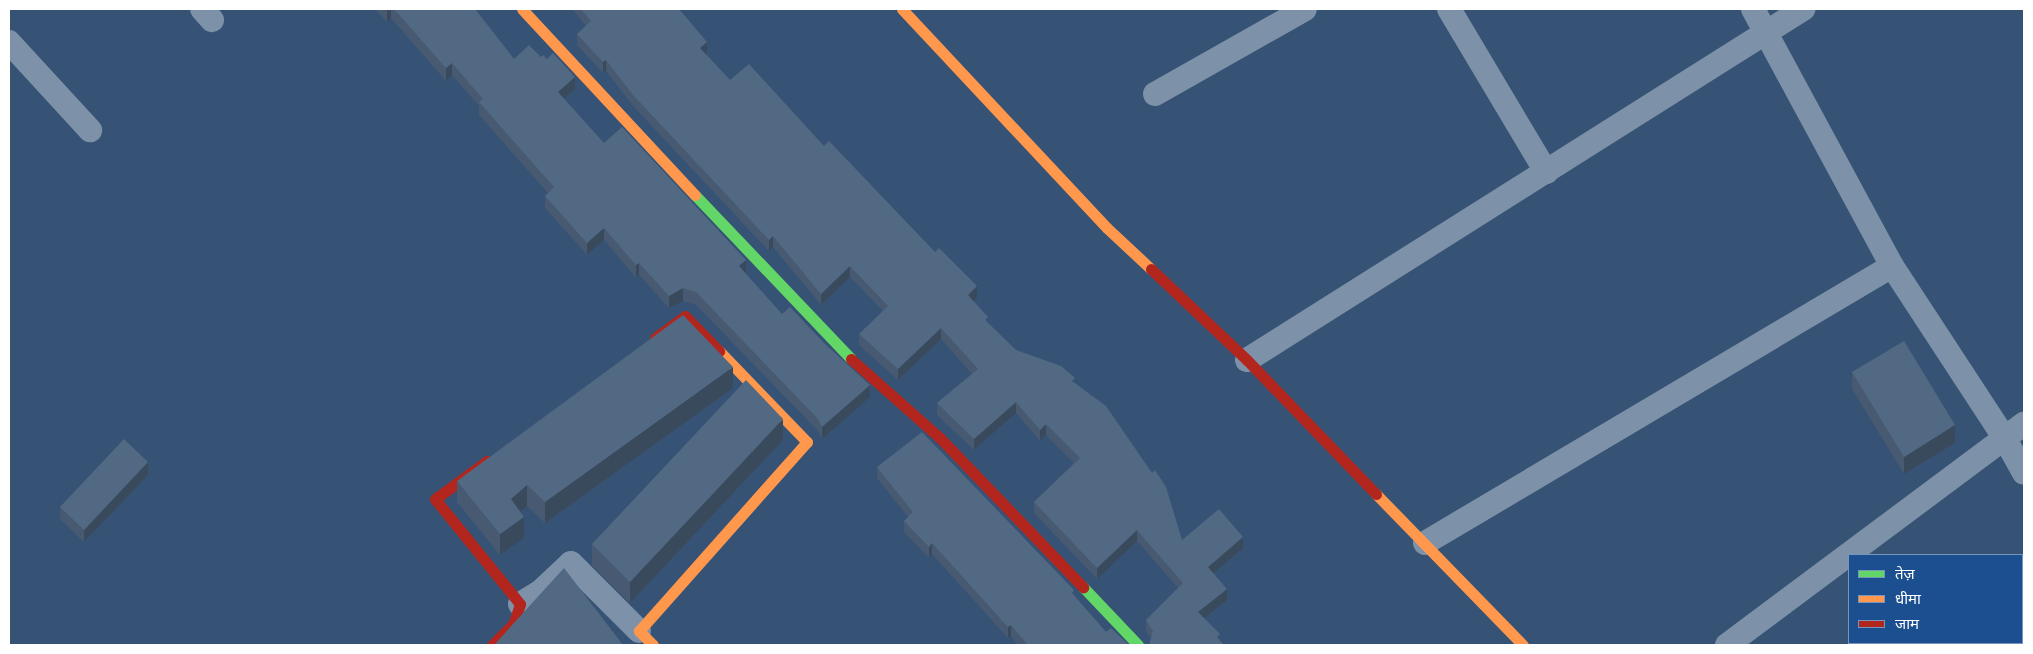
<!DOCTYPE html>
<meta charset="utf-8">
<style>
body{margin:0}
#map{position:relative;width:2033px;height:654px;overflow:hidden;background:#365274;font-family:Jost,"Noto Sans Devanagari",sans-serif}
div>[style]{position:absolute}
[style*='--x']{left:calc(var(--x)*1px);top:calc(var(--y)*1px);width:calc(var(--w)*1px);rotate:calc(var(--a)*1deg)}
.street>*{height:24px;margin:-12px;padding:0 12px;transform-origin:12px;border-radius:12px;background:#7d92a8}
.fast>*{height:11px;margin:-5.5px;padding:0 5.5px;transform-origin:5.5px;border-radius:5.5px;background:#63d668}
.slow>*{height:11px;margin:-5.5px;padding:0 5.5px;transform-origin:5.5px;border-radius:5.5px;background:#ff974d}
.jam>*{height:11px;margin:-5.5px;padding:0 5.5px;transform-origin:5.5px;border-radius:5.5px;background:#b3261e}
.wall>*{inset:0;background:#475a72}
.shaded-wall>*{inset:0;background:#394a5c}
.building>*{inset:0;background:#526984}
span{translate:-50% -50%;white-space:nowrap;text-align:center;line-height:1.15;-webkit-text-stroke:4px #1b4f8f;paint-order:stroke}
.frame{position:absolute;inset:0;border:10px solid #fff;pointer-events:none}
.legend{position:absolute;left:1848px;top:554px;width:175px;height:90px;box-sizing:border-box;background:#1b4f8f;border:1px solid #7695bc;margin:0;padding:6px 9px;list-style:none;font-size:15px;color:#fff}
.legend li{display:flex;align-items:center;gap:10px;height:25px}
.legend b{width:25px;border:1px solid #7695bc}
</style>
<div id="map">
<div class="street">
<div style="--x:202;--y:9;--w:15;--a:48"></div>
<div style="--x:1449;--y:9;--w:190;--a:59.2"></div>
<div style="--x:1753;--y:9;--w:292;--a:61.6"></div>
<div style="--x:1892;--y:266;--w:204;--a:56.8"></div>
<div style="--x:2004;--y:437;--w:41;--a:60.9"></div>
<div style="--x:9;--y:42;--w:120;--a:47.4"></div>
<div style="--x:1155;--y:94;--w:172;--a:-29.5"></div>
<div style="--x:1247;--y:360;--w:658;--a:-32.26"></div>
<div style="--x:1425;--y:543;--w:543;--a:-30.67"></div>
<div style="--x:520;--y:604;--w:23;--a:-31"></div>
<div style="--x:540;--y:592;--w:42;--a:-43.1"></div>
<div style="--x:571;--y:563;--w:96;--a:45"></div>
<div style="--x:1727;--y:645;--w:370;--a:-36.7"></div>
</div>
<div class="fast">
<div style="--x:695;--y:195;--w:226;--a:46.4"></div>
<div style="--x:1083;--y:587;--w:80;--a:46.5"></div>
</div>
<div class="slow">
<div style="--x:522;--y:9;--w:254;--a:47.1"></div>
<div style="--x:902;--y:9;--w:300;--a:46.9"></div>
<div style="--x:1107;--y:228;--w:60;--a:43"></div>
<div style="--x:1376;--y:494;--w:211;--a:45.8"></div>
<div style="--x:653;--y:645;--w:20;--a:-135"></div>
<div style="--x:639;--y:631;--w:253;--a:-48.4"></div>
<div style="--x:807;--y:442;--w:127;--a:-134"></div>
</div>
<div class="jam">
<div style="--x:1151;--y:269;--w:132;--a:43.5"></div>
<div style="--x:1247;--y:360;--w:186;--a:46.1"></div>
<div style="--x:655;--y:338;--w:37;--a:-36"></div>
<div style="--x:685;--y:316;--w:49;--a:45.8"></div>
<div style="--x:851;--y:359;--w:119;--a:41.6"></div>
<div style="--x:940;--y:438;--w:207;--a:46.2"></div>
<div style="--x:487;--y:461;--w:64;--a:143.8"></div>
<div style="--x:435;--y:499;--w:135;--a:51"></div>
<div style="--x:520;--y:604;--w:20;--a:108"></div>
<div style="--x:514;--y:623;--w:31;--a:135"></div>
</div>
<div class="wall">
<div style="clip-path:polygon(375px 9px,475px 9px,514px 59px,541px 57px,575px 89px,564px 99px,604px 143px,746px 272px,745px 273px,782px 314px,870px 397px,822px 439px,818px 431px,696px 305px,683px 301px,669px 308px,639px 275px,636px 278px,604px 240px,587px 255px,545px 208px,545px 196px,548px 193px,479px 115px,479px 106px,452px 75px,446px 81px,391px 18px,387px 22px)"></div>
<div style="clip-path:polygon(572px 9px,679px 9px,706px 54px,730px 80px,824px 146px,977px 298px,973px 301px,988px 323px,1016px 350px,1075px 384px,1182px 540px,1243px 548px,1214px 573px,1227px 600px,1204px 618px,1149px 645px,1151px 638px,1146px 631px,1146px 620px,1178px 588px,1137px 541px,1097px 579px,1034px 513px,1034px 502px,1074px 463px,1046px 435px,1040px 441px,1016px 413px,974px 450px,937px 415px,937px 403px,972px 374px,941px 339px,898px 380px,859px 345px,859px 334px,883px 311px,850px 277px,821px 305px,773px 247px,769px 251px,634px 107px,606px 71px,603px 73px,577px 45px,577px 34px,586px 26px)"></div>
<div style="clip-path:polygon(1852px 372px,1955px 443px,1904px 474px,1852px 389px)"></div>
<div style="clip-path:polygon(733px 388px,545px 523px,527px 506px,521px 512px,524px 538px,500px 555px,457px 502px,457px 481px)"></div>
<div style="clip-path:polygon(783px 440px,630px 603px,592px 565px,592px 544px)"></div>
<div style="clip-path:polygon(877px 467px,1074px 596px,1106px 632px,1129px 645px,1018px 645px,1011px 636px,1008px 638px,932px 554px,929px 558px,904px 532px,904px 521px,908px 517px,877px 478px)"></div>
<div style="clip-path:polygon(148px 475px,84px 542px,60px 519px,60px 507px)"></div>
</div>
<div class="shaded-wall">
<div style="clip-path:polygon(387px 9px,391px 9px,391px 18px,387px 22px)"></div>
<div style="clip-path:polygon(707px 42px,707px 53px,700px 59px,700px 48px)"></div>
<div style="clip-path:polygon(606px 60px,606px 71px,603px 73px,603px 62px)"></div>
<div style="clip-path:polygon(452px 63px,452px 75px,446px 81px,446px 68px)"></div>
<div style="clip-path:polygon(575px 77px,575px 89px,558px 104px,558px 92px)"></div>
<div style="clip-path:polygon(604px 228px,604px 240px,587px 255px,587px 243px)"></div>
<div style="clip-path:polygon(773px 236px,773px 247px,769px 251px,769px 240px)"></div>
<div style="clip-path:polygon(746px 260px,746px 272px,739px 279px,739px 266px)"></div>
<div style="clip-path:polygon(639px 263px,639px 275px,636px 278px,636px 265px)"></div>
<div style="clip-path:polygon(850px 266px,850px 277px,821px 305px,821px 294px)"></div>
<div style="clip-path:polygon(977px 286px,977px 298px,968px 306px,968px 295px)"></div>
<div style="clip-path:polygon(683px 288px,683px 301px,669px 308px,669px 296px)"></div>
<div style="clip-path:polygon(941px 328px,941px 339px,898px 380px,898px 369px)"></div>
<div style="clip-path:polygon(733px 367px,733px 388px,545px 523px,545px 502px)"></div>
<div style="clip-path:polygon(870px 385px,870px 397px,822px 439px,822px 427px)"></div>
<div style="clip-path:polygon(1016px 402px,1016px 413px,974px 450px,974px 439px)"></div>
<div style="clip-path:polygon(783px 419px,783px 440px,630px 603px,630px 582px)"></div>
<div style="clip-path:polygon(1046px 424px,1046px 435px,1040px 441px,1040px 430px)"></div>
<div style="clip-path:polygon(1955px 425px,1955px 443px,1904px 474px,1904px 457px)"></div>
<div style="clip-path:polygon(148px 462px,148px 475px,84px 542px,84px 530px)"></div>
<div style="clip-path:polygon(527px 485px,527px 506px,511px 521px,511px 499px)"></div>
<div style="clip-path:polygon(524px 517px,524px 538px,500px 555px,500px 534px)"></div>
<div style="clip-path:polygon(1137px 530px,1137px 541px,1097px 579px,1097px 568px)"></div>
<div style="clip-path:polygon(1243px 537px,1243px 548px,1208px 578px,1208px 567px)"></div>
<div style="clip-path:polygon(932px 543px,932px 554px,929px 558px,929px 547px)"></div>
<div style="clip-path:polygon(1227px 589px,1227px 600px,1198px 623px,1198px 612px)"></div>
<div style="clip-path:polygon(1011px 625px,1011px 636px,1008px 638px,1008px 627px)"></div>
</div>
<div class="building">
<div style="clip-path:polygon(394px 9px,475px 9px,514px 59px,529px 45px,541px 57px,543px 55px,547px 59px,553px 53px,575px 77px,558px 92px,604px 143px,622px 127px,746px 260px,739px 266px,782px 314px,790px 307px,824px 343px,870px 385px,822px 427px,818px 419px,696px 292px,683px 288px,669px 296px,639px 263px,636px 265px,604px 228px,587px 243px,545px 196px,554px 187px,479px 102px,483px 99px,452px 63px,446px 68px)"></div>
<div style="clip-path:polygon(581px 9px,679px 9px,707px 42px,700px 48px,730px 80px,749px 64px,824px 146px,829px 141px,935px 252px,939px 248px,977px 286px,968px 295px,988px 317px,985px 320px,1016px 350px,1061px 366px,1075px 378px,1072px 381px,1106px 406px,1152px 473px,1155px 470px,1166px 487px,1182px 540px,1219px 509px,1243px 537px,1208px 567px,1227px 589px,1198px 612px,1220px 634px,1217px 637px,1224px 645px,1147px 645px,1149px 645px,1153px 631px,1146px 620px,1183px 583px,1137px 530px,1097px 568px,1034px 502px,1080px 458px,1046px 424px,1040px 430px,1016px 402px,974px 439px,937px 403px,978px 369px,941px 328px,898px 369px,859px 334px,888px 306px,850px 266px,821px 294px,773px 236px,769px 240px,634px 96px,606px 60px,603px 62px,577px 34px,591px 21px)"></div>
<div style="clip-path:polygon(683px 315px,733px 367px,545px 502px,527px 485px,511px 499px,524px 517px,500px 534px,457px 481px)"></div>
<div style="clip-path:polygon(1904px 341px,1955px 425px,1904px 457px,1852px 372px)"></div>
<div style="clip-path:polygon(746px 380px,783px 419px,630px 582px,592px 544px)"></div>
<div style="clip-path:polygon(922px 432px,1074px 590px,1072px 593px,1106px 632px,1111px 628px,1129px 645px,1028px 645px,1011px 625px,1008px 627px,932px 543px,929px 547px,904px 521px,913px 512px,877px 467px)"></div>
<div style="clip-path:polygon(124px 439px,148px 462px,84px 530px,60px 507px)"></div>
<div style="clip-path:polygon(564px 568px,623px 645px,494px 645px)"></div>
</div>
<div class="frame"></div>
<ul class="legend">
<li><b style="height:6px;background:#63d668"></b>तेज़</li>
<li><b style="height:6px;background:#ff974d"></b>धीमा</li>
<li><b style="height:6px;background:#b3261e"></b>जाम</li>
</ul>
</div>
